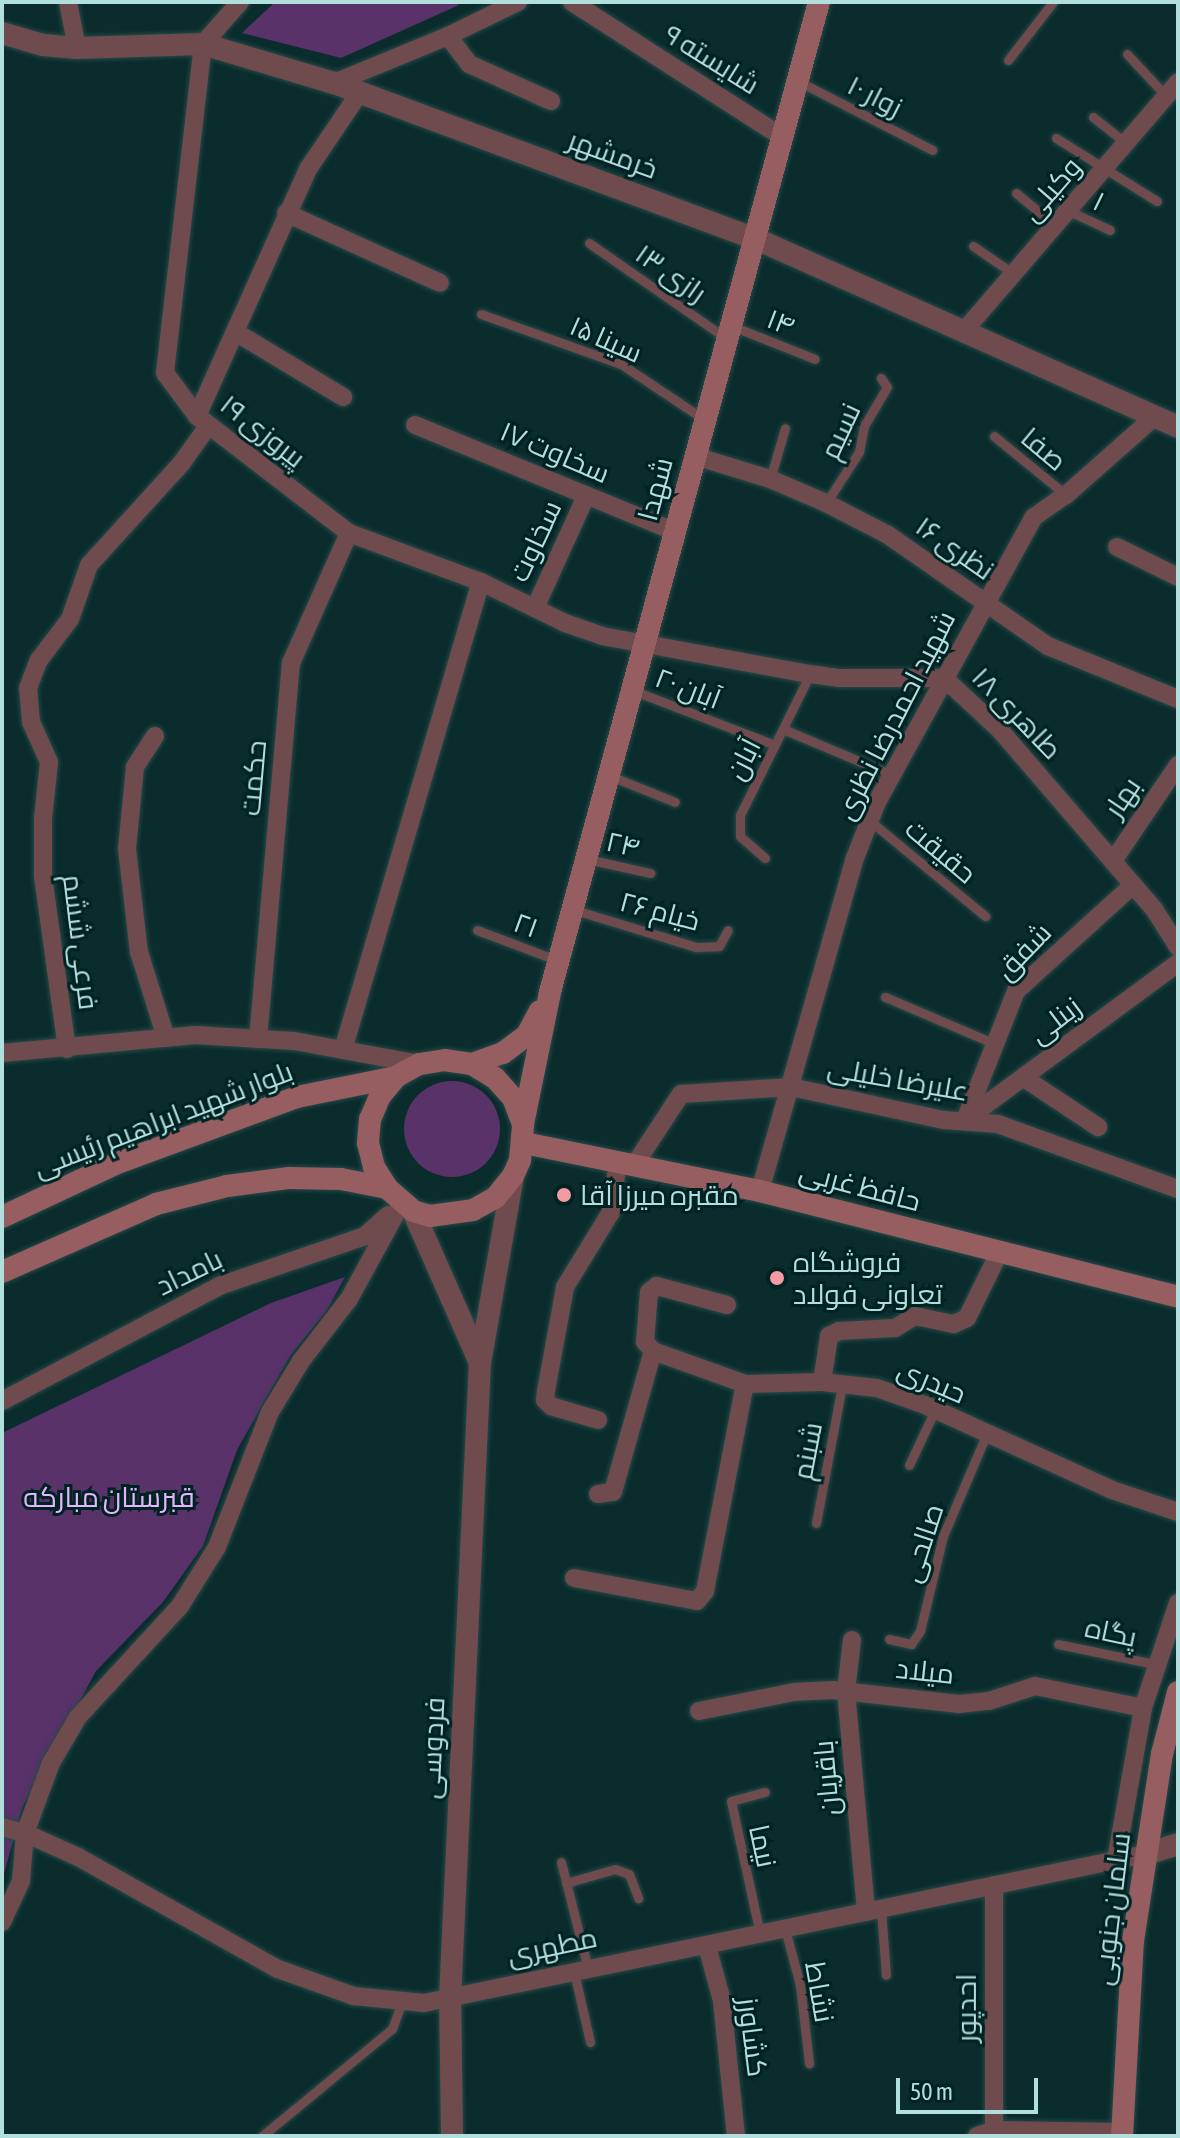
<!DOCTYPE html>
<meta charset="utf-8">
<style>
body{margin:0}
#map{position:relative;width:1180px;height:2138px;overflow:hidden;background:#0b2c2c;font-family:"Asap Condensed",Cairo,sans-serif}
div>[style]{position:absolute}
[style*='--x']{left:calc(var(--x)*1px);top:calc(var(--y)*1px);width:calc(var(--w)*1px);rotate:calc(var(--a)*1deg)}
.green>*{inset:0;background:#59326a}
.round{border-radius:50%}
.roads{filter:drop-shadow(0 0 2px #264948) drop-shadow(0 0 2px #264948)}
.service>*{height:9px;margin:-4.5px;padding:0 4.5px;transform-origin:4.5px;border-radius:4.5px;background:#6f4b4d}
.minor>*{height:18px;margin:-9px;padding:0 9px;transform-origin:9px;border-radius:9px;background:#6f4b4d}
.tertiary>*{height:22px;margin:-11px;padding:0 11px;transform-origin:11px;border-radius:11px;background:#6f4b4d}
.secondary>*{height:22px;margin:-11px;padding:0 11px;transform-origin:11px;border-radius:11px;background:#975e62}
.dots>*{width:22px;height:22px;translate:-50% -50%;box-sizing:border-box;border:4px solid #012222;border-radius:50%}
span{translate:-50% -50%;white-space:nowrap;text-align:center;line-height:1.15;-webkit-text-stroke:6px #012222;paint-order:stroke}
.street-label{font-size:28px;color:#b1dfde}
.poi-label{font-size:28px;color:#b1dfde}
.left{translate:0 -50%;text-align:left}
.park-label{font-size:28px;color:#e6b4fd}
.frame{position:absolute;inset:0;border:4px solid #b1dfde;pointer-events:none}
.scale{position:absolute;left:896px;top:2078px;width:142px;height:36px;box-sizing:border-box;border:4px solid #b1dfde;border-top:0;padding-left:10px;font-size:24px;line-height:28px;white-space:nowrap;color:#b1dfde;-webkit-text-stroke:6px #012222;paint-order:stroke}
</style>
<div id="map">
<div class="green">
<div style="clip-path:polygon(275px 2px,451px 2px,459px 5px,341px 58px,242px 33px)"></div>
<div class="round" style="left:404px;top:1081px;width:96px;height:96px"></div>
<div style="clip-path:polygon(345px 1277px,327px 1310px,290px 1356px,237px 1450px,203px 1546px,163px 1602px,96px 1671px,22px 1808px,2px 1881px,2px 1433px,271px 1303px)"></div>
</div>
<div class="roads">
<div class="service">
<div style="--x:1127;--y:54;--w:57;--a:47.1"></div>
<div style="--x:1008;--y:60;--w:73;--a:-52.2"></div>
<div style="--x:798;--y:81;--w:151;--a:27.2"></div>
<div style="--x:1093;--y:117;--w:43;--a:38.5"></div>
<div style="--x:1056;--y:138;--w:119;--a:32"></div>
<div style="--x:1016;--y:193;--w:52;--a:39.5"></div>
<div style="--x:1069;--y:211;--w:45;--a:24.9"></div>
<div style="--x:589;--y:243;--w:168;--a:34.8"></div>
<div style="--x:973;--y:246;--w:50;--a:34.3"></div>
<div style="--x:481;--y:314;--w:149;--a:19.7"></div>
<div style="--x:621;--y:364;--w:101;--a:33.7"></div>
<div style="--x:732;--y:326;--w:89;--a:21.7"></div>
<div style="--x:994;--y:436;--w:93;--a:39.3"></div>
<div style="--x:770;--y:479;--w:53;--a:-73.6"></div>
<div style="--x:826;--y:503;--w:61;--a:-57.1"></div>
<div style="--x:859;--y:452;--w:26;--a:-79"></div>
<div style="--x:864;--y:426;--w:45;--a:-59.5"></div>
<div style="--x:887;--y:387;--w:11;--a:-124"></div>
<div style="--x:632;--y:690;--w:153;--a:21"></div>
<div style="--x:783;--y:729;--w:118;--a:22.9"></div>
<div style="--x:608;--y:775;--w:72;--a:21.9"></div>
<div style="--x:869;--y:820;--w:151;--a:39.6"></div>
<div style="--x:765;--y:858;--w:33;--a:-139"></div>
<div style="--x:740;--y:836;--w:21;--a:-90"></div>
<div style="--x:740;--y:815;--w:157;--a:-63.6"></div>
<div style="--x:587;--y:859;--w:65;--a:12.5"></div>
<div style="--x:575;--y:910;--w:127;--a:17"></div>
<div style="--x:696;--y:947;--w:23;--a:-2"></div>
<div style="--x:719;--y:946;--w:18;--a:-61"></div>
<div style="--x:477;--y:930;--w:88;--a:20.7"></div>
<div style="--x:885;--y:997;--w:120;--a:23.1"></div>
<div style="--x:909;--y:1465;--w:61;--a:-64.7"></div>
<div style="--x:816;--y:1523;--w:139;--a:-79.3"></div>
<div style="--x:889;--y:1639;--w:23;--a:13"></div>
<div style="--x:911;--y:1644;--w:16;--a:-55"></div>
<div style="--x:920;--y:1631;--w:98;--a:-76.4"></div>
<div style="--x:943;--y:1536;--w:110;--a:-66.9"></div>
<div style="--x:1058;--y:1644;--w:99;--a:11.7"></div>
<div style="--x:561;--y:1862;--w:110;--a:75.8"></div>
<div style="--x:566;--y:1883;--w:51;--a:-15.9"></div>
<div style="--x:615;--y:1869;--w:15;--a:20"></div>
<div style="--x:629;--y:1874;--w:26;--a:69"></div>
<div style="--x:881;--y:1909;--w:66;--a:85.7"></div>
<div style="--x:785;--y:1929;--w:58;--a:75"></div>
<div style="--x:800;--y:1985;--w:79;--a:83.4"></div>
<div style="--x:760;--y:1934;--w:136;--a:-102.3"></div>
<div style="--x:731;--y:1801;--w:35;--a:-15"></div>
<div style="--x:574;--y:1972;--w:72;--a:77.1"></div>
<div style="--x:262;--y:2136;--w:168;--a:-39.5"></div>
<div style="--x:392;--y:2029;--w:30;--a:-70"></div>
</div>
<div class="minor">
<div style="--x:68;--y:2;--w:47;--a:78.9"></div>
<div style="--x:240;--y:2;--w:56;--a:131.4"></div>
<div style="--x:203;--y:44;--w:331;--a:96.6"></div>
<div style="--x:165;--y:373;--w:54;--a:53.3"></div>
<div style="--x:197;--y:416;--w:192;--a:37.6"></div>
<div style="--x:349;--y:533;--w:141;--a:20.4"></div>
<div style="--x:481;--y:582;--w:93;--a:26"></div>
<div style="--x:565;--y:623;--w:39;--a:19"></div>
<div style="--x:602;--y:636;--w:211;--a:10.4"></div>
<div style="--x:810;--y:674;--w:28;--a:8"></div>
<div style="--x:838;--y:678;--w:106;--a:0"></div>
<div style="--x:944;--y:678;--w:75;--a:42.8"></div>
<div style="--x:999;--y:729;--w:238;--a:49.3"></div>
<div style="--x:1154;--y:909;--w:45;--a:57.7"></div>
<div style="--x:572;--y:2;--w:248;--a:32.7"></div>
<div style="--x:448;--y:36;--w:35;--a:53"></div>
<div style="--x:469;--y:64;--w:90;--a:24.3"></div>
<div style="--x:334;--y:83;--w:123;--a:-22.4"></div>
<div style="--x:448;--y:36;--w:78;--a:-25.9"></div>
<div style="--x:286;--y:213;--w:169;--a:24.4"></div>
<div style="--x:964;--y:331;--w:328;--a:-49.3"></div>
<div style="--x:237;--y:333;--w:124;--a:31.1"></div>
<div style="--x:197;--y:416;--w:271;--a:-65.8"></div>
<div style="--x:308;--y:169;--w:93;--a:-56"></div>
<div style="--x:415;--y:425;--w:280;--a:22.3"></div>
<div style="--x:695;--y:456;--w:78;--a:17"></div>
<div style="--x:770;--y:479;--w:61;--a:23.2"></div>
<div style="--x:826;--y:503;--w:70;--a:27.3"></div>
<div style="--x:888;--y:535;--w:195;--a:34.8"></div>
<div style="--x:1048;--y:646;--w:140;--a:22.2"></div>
<div style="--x:1117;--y:547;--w:68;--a:26.2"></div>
<div style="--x:535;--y:608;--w:123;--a:-65.5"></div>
<div style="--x:155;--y:736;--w:37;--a:123"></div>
<div style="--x:135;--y:767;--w:82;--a:95.6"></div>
<div style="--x:127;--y:849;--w:104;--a:83.4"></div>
<div style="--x:139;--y:952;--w:90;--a:72.6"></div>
<div style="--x:1113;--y:861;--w:116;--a:-55.9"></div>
<div style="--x:258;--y:1039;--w:377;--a:-85"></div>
<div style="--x:291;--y:663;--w:142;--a:-66"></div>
<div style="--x:67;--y:1049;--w:174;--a:-97.9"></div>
<div style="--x:43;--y:877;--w:58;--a:-90"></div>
<div style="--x:43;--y:819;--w:57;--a:-84"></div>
<div style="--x:49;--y:762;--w:44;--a:-114.2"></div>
<div style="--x:31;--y:722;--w:34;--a:-95"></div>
<div style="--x:28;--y:688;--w:30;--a:-69"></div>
<div style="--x:39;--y:660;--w:51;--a:-52.9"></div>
<div style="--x:70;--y:619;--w:57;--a:-70.6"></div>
<div style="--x:89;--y:565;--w:137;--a:-47.7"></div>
<div style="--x:181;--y:464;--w:47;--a:-54.6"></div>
<div style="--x:343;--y:1050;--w:488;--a:-73.6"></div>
<div style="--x:2;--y:1053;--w:194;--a:-5.3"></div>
<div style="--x:195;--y:1035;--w:99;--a:3.5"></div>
<div style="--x:294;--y:1041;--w:127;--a:10.4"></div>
<div style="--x:1024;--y:1078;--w:89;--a:33.5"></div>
<div style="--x:965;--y:1120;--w:139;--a:-68.4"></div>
<div style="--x:1016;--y:991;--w:158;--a:-42.2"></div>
<div style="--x:965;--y:1120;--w:265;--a:-36.4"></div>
<div style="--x:635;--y:1164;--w:84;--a:-56.7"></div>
<div style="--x:681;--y:1094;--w:110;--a:-3.6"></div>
<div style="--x:791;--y:1087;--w:157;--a:12.2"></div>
<div style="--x:944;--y:1120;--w:54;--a:4.2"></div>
<div style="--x:998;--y:1124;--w:191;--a:19.9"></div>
<div style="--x:760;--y:1191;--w:346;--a:-74.1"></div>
<div style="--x:855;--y:858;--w:60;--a:-68.6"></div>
<div style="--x:877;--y:802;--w:325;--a:-61.2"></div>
<div style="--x:1034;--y:517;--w:39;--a:-35"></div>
<div style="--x:1066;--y:495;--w:116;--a:-41.5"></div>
<div style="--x:727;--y:1305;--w:73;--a:-164.8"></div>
<div style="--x:657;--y:1286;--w:10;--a:143"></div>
<div style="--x:649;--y:1292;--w:50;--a:94.6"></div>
<div style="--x:645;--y:1342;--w:12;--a:48"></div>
<div style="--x:653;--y:1351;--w:98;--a:19.7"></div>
<div style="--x:745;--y:1384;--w:77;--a:-1.5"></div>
<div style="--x:822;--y:1382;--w:55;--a:6.2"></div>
<div style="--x:877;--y:1388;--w:51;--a:19.5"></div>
<div style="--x:925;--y:1405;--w:205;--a:24.4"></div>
<div style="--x:1112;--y:1490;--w:70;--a:18.4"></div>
<div style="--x:822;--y:1382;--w:47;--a:-81.3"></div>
<div style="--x:829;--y:1336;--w:11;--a:-27"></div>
<div style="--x:839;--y:1331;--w:56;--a:-3.1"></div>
<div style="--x:895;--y:1328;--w:23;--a:-31"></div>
<div style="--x:915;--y:1316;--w:40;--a:12"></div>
<div style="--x:954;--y:1324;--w:14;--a:-25"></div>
<div style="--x:967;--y:1318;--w:72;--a:-63.8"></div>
<div style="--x:2;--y:1401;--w:246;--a:-27.9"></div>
<div style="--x:219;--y:1286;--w:154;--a:-18.9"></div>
<div style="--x:365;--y:1236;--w:31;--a:-42"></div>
<div style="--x:598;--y:1420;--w:49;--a:-163.4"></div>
<div style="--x:551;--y:1406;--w:8;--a:-135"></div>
<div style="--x:545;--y:1400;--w:9;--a:-84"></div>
<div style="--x:546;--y:1391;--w:106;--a:-79.6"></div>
<div style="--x:565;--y:1287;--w:88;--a:-58.5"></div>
<div style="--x:611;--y:1212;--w:51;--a:-82.2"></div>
<div style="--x:598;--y:1494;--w:15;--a:-8"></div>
<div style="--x:613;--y:1492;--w:147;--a:-74.2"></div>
<div style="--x:574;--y:1578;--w:125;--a:10.6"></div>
<div style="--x:697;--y:1601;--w:13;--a:-51"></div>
<div style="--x:705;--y:1591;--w:211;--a:-79.1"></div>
<div style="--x:852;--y:1640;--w:51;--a:96.7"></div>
<div style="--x:846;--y:1691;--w:222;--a:84.8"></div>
<div style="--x:699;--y:1711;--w:97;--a:-11.3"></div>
<div style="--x:794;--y:1692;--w:39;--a:-3"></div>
<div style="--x:833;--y:1690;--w:127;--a:6.3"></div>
<div style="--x:959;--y:1704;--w:30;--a:-6"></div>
<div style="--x:989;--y:1701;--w:48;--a:-18.1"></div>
<div style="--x:1035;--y:1686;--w:110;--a:11.5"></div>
<div style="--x:2;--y:1827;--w:24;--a:15"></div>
<div style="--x:25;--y:1833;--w:60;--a:24.4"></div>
<div style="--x:80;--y:1858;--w:227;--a:29.3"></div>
<div style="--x:278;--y:1969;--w:81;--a:19.6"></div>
<div style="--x:354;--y:1996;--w:70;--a:5.7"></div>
<div style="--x:424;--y:2003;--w:737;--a:-11.66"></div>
<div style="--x:1116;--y:1860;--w:154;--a:-79.9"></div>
<div style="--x:1143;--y:1708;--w:111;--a:-71.6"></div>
<div style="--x:2;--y:1922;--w:45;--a:-65.1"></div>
<div style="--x:21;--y:1881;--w:48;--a:-85.2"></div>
<div style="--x:25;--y:1833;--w:75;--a:-69.6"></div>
<div style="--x:51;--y:1763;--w:53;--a:-59.6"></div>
<div style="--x:78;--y:1717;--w:151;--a:-47.4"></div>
<div style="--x:180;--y:1606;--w:70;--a:-57.9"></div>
<div style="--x:217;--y:1547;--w:145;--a:-68.6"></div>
<div style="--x:270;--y:1412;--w:60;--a:-58.7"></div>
<div style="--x:301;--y:1361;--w:78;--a:-52.3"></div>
<div style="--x:349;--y:1299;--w:111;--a:-61.3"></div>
<div style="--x:707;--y:1946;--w:57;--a:74.7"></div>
<div style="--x:722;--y:2001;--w:136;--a:84.1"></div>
<div style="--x:994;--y:2130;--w:245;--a:-90"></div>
<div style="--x:977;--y:2136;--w:18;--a:-19"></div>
<div style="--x:994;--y:2130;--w:128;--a:0.9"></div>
</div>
<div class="tertiary">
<div style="--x:2;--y:33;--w:43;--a:16.3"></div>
<div style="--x:43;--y:45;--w:34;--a:5"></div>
<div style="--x:77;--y:48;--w:126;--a:-1.8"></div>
<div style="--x:203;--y:44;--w:137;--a:16.6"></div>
<div style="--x:334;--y:83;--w:448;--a:20.3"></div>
<div style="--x:754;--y:238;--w:464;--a:24"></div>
<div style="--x:413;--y:1211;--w:166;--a:66.2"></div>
<div style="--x:1146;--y:1854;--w:34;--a:-17"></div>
<div style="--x:452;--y:2136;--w:138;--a:-90.8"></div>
<div style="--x:450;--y:1998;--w:636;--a:-87.3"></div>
<div style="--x:480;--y:1363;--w:190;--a:-80"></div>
</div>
<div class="secondary">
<div style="--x:472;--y:1064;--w:33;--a:-20"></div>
<div style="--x:503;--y:1053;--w:30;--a:-37"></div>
<div style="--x:527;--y:1035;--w:27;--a:-62"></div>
<div style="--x:523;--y:1124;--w:28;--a:-111"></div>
<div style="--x:513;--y:1098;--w:27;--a:-132"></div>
<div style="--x:495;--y:1078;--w:27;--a:-149"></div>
<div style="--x:472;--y:1064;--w:27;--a:-172"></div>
<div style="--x:445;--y:1060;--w:26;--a:171"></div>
<div style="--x:419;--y:1064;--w:26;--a:151"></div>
<div style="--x:396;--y:1077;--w:25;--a:130"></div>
<div style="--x:380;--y:1096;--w:25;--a:113"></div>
<div style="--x:370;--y:1119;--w:24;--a:95"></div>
<div style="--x:368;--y:1143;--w:25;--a:76"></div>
<div style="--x:374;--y:1167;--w:25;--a:58"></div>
<div style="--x:387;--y:1188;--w:35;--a:41"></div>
<div style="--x:413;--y:1211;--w:18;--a:16"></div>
<div style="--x:430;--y:1216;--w:43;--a:-7.9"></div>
<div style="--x:473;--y:1210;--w:26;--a:-29"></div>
<div style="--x:496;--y:1197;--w:27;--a:-51"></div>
<div style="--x:513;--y:1176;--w:17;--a:-66"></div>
<div style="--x:520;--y:1160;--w:36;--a:-85"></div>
<div style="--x:523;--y:1124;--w:135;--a:-78.4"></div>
<div style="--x:550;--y:992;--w:1026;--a:-74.8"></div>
<div style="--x:524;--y:1143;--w:241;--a:11.5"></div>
<div style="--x:760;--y:1191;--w:431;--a:14.2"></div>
<div style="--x:2;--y:1217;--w:125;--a:-25.1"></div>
<div style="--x:115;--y:1164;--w:194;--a:-20.2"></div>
<div style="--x:297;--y:1097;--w:101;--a:-11.4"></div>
<div style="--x:2;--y:1272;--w:168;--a:-23.8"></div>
<div style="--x:156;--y:1204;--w:73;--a:-14.2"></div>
<div style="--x:227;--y:1186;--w:63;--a:-7.4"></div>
<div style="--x:289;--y:1178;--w:52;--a:1.1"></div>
<div style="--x:341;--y:1179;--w:47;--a:11.1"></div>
<div style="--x:1122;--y:2136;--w:195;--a:-86.8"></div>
<div style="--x:1133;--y:1941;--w:189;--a:-81.2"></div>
<div style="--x:1162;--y:1754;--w:64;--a:-75.5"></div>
</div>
</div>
<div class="dots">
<div style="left:564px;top:1195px;background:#f49aa1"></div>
<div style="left:777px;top:1278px;background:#f49aa1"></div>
</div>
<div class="street-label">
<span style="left:712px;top:59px;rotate:32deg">شایسته ۹</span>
<span style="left:875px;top:96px;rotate:27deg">زوار ۱۰</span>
<span style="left:613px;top:154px;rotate:20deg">خرمشهر</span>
<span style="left:1051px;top:189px;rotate:-49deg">وکیلی</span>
<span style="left:1099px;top:201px;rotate:26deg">۱</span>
<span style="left:671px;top:273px;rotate:35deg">رازی ۱۳</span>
<span style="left:781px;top:322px;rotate:21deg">۱۴</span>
<span style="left:606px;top:339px;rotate:24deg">سینا ۱۵</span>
<span style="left:263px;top:431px;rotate:38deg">پیروزی ۱۹</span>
<span style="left:840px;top:431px;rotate:-65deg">نسیم</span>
<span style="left:1044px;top:449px;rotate:40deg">صفا</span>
<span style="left:555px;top:452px;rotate:23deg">سخاوت ۱۷</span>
<span style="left:655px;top:489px;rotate:-75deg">شهدا</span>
<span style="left:535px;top:541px;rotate:-65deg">سخاوت</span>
<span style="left:955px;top:548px;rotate:35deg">نظری ۱۶</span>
<span style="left:688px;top:688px;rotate:21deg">آبان ۲۰</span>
<span style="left:1017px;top:713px;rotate:46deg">طاهری ۱۸</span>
<span style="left:895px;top:715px;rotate:-63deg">شهید احمدرضا نظری</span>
<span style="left:743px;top:759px;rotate:-63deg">آبان</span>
<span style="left:253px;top:778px;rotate:-85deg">حکمت</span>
<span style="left:1122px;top:797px;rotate:-56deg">بهار</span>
<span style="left:623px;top:844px;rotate:13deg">۲۴</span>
<span style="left:941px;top:851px;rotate:40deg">حقیقت</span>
<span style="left:660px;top:911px;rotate:15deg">خیام ۲۶</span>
<span style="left:526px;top:925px;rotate:20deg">۲۱</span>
<span style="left:81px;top:942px;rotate:83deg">فرعی ششم</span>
<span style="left:1023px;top:951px;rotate:-46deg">شفق</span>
<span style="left:1055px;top:1020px;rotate:-37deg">زینلی</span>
<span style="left:898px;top:1079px;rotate:10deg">علیرضا خلیلی</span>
<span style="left:163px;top:1119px;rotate:-21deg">بلوار شهید ابراهیم رئیسی</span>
<span style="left:860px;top:1186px;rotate:15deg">حافظ غربی</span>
<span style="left:189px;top:1272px;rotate:-26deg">بامداد</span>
<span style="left:932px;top:1381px;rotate:23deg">حیدری</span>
<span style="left:807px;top:1451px;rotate:-79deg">شبنم</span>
<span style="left:922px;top:1543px;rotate:-72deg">صالحی</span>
<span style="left:1111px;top:1632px;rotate:12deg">پگاه</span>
<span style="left:925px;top:1671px;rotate:6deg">میلاد</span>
<span style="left:432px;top:1748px;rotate:-87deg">فردوسی</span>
<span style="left:826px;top:1778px;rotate:-95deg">باقریان</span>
<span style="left:763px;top:1846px;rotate:78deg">نیما</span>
<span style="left:1111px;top:1909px;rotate:-83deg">سلمان جنوبی</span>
<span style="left:552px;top:1946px;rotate:-12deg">مطهری</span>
<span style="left:820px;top:1992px;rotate:80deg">نشاط</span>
<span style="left:966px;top:2008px;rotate:-90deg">احدپور</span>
<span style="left:753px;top:2037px;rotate:83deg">کشاورز</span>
</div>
<div class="poi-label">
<span class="left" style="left:580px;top:1195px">مقبره میرزا آقا</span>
<span class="left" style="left:793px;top:1278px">فروشگاه<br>تعاونی فولاد</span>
</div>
<div class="park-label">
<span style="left:109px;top:1497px">قبرستان مبارکه</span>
</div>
<div class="frame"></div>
<div class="scale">50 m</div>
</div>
